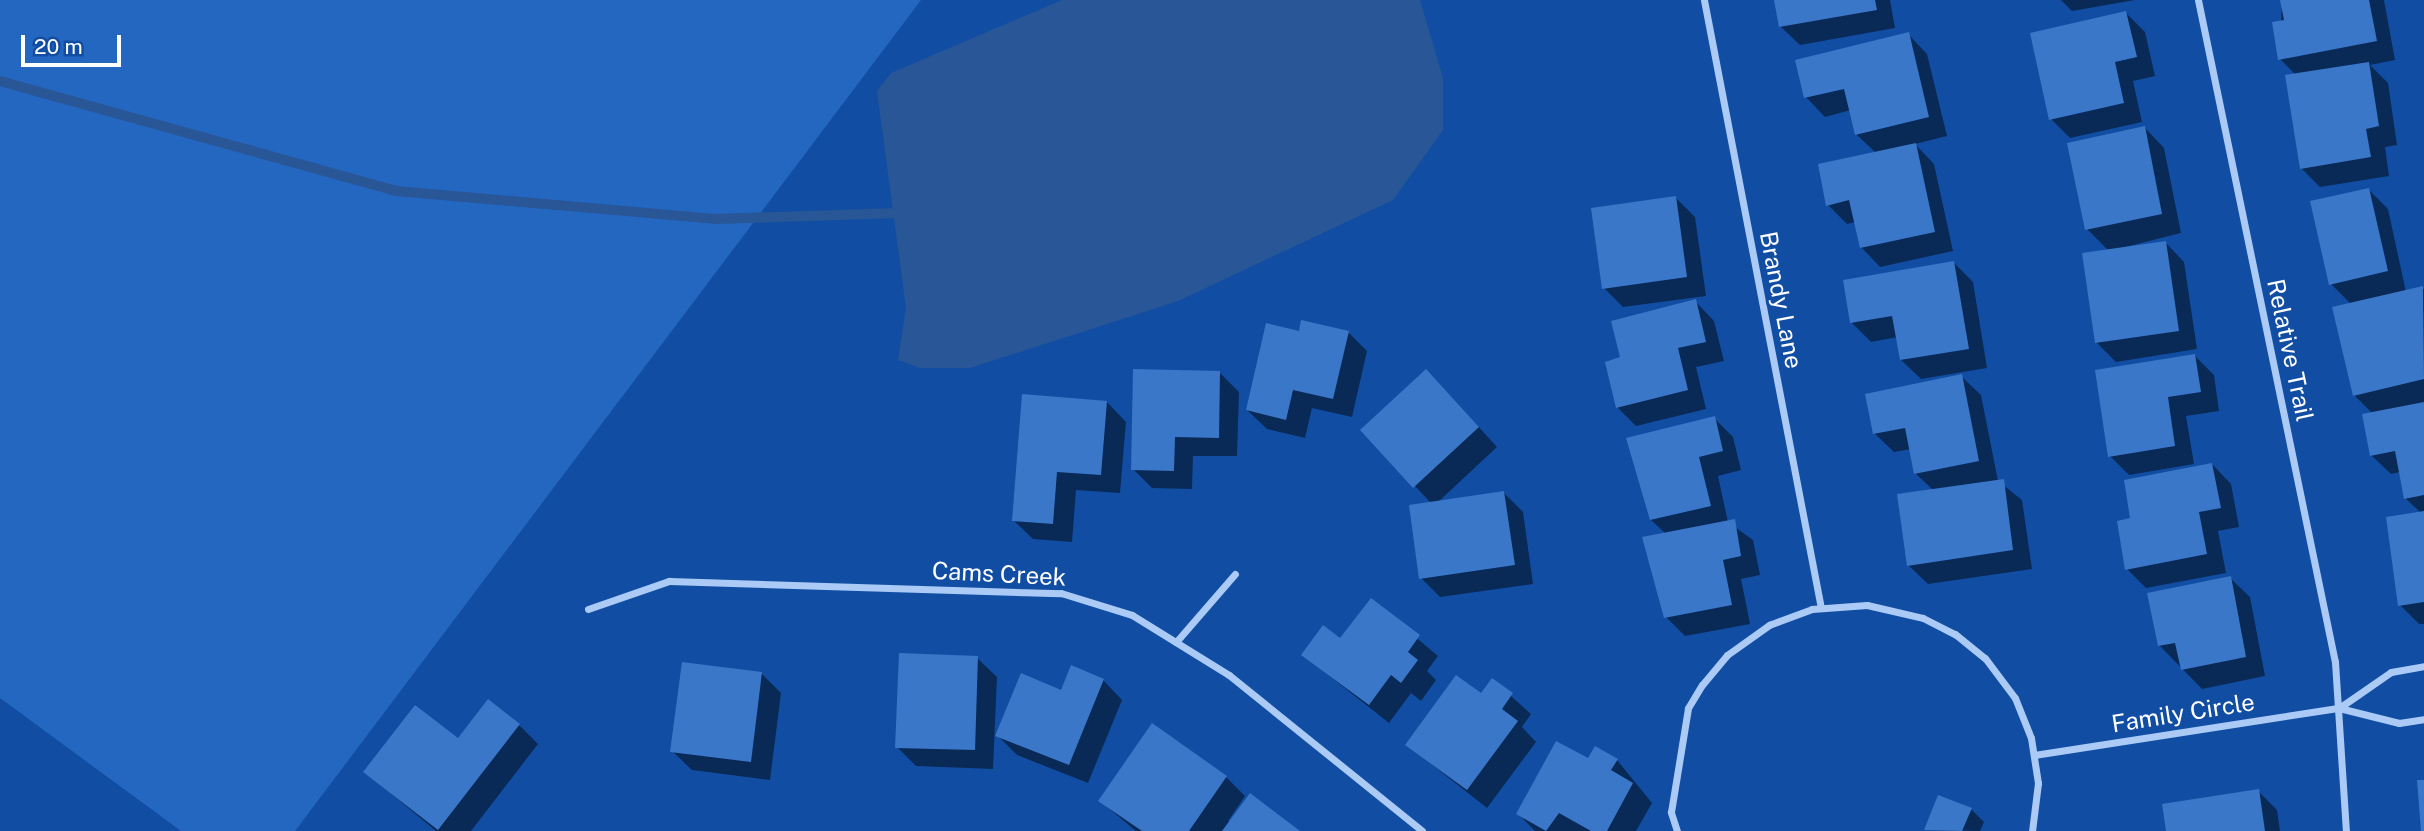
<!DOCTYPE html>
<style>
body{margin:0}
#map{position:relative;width:2424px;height:831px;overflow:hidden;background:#114ea3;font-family:"Public Sans",sans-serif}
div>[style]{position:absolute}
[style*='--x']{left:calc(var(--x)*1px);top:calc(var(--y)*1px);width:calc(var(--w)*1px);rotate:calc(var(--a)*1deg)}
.green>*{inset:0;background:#2467c1}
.water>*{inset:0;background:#295696}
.shadow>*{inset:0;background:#0007}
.stream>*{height:10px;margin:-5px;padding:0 5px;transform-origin:5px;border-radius:5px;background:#295696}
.building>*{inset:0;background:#3a77c9}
.minor>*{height:7px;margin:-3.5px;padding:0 3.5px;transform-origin:3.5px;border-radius:3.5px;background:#abcbf6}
span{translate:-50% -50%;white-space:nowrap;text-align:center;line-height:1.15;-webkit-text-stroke:6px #114ea3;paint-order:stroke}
.street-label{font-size:24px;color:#fff}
.scale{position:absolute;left:21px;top:35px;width:100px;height:32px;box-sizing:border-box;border:4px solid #fff;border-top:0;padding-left:9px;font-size:21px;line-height:24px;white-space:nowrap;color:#fff;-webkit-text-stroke:5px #114ea3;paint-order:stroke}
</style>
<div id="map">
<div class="green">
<div style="clip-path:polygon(0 0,921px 0,295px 831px,181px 831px,0 698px)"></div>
</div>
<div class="water">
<div style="clip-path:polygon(1062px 0,1420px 0,1443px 78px,1443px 130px,1393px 200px,1178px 301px,970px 368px,920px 368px,898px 360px,906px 308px,877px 91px,891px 73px)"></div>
</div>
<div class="shadow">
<div style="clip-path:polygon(1776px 0,1890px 0,1895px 28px,1800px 45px,1780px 26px)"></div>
<div style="clip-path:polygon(2061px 0,2135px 0,2072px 11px)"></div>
<div style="clip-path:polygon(2282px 0,2384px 0,2395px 60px,2370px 65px,2388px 83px,2397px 145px,2385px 147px,2389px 176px,2320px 187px,2301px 168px,2296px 75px,2280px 59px)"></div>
<div style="clip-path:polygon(2126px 13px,2145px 32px,2155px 76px,2133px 81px,2142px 122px,2070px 138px,2051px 119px)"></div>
<div style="clip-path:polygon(1908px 34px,1927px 54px,1947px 136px,1915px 144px,1934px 164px,1953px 251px,1880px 267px,1861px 247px,1856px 222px,1847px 224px,1828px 205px,1876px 153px,1857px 135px,1851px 110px,1825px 117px,1806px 97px)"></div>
<div style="clip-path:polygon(2145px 128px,2164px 148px,2181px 233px,2109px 251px,2165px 242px,2184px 262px,2197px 349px,2116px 362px,2096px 342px,2109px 251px,2087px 229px)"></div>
<div style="clip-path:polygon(2369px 190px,2388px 209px,2406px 292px,2424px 289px,2424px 624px,2419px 624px,2400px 605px,2421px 513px,2405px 498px,2400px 472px,2391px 474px,2371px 455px,2373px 414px,2354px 395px,2351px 304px,2331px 284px)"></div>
<div style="clip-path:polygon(1676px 198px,1695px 217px,1706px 296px,1623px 307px,1604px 288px)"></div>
<div style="clip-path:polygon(1954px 263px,1973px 282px,1987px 368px,1921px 379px,1901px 360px,1898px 337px,1871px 342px,1852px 323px)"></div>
<div style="clip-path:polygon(1695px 301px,1714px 321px,1724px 361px,1696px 367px,1706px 409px,1636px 426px,1617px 407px,1622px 359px)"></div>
<div style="clip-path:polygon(1348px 332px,1367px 351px,1352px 417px,1312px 408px,1305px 438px,1267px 429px,1247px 410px,1300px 333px)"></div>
<div style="clip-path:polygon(2195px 356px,2214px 375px,2219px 411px,2186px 416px,2194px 464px,2129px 475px,2110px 456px)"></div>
<div style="clip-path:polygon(1220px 373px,1239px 392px,1237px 456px,1193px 456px,1192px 489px,1152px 488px,1133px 469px)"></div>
<div style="clip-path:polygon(1961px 376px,1981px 395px,1998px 481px,2022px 500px,2032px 569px,1928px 584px,1908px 565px,1933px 490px,1916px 474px,1911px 449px,1894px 452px,1874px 433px)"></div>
<div style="clip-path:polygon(1445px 390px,1497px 447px,1437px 503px,1504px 493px,1523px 512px,1533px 584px,1440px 597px,1421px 578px,1431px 503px,1362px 430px)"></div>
<div style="clip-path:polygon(1107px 402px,1126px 422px,1120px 493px,1076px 490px,1072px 542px,1033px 539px,1013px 520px)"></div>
<div style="clip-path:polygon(1714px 418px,1733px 437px,1741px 470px,1718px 476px,1728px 522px,1753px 540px,1760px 575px,1741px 579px,1750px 624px,1685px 636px,1666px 617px,1666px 534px,1651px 520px)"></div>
<div style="clip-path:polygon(2212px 464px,2231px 484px,2239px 527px,2218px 531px,2226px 573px,2146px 588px,2127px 569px,2132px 519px)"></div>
<div style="clip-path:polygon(2230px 578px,2250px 597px,2265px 676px,2202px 689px,2159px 645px)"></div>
<div style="clip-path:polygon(1371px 600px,1438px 656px,1427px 671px,1436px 680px,1421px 701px,1411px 693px,1389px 723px,1303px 655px,1341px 640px)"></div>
<div style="clip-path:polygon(977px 658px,997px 677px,993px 769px,916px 766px,897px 747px)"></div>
<div style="clip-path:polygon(762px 674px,781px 693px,770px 780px,692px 770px,672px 751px)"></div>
<div style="clip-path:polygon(1103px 680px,1122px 700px,1088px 783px,1017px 755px,997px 735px,1062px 692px)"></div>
<div style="clip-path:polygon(1493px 680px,1531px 714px,1522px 727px,1536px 742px,1487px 808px,1407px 745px,1482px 696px)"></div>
<div style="clip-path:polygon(519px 725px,538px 744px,471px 831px,436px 831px,365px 772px)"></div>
<div style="clip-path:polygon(1617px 760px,1652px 803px,1636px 831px,1535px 831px,1518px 814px,1589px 761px)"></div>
<div style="clip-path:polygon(1226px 777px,1245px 796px,1228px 821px,1298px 831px,1136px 831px,1100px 801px)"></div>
<div style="clip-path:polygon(2258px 791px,2277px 810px,2280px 831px,2168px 831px)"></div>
<div style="clip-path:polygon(1971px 809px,1984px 822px,1980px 831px,1926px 830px)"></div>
</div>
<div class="stream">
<div style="--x:0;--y:81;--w:411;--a:15.5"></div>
<div style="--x:396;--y:191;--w:320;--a:5"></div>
<div style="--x:715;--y:219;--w:177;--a:-1.9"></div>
</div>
<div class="building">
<div style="clip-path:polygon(1774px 0,1875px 0,1877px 10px,1779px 27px)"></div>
<div style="clip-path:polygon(2280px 0,2369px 0,2377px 41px,2278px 60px,2272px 22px,2284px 20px)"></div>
<div style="clip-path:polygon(2126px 11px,2137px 57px,2115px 62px,2124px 103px,2049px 120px,2030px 33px)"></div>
<div style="clip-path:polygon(1909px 32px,1929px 117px,1855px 135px,1844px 89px,1804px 98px,1795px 60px)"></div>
<div style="clip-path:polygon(2369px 62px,2379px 126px,2366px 129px,2371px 157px,2300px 169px,2285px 75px)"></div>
<div style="clip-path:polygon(2145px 126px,2162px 214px,2085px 230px,2067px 143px)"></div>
<div style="clip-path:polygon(1916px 143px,1935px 232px,1860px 248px,1849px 200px,1826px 206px,1818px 164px)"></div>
<div style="clip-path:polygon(2369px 188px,2388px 271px,2329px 285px,2310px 201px)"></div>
<div style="clip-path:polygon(1676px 196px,1687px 277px,1602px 289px,1591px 208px)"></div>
<div style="clip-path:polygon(2166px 241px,2179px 331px,2095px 343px,2082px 253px)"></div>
<div style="clip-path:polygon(1954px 261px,1969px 349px,1900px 360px,1892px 316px,1850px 323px,1843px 280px)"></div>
<div style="clip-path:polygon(2423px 286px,2424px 379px,2353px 396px,2332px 307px)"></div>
<div style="clip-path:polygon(1696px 299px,1706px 342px,1678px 348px,1688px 390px,1616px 408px,1605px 362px,1620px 357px,1611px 321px)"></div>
<div style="clip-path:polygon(1301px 320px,1349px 331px,1333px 399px,1293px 390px,1286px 420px,1246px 410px,1266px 323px,1299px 331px)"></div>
<div style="clip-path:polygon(2195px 354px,2201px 392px,2168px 397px,2175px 446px,2108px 457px,2095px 370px)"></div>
<div style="clip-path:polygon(1133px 369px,1220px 371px,1219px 438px,1175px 437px,1174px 471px,1131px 470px)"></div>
<div style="clip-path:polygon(1426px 369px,1479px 427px,1413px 488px,1360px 430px)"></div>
<div style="clip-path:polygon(1962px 374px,1979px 461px,1914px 474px,1905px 428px,1873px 434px,1865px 394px)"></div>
<div style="clip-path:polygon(1022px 394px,1107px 401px,1101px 475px,1057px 472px,1053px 524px,1012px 521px)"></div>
<div style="clip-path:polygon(2424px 402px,2424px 495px,2404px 499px,2395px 451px,2370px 456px,2362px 414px)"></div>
<div style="clip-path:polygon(1715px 416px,1723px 451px,1699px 457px,1711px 506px,1650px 520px,1626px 438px)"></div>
<div style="clip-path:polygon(2212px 463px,2221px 508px,2199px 512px,2207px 554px,2125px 570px,2117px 521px,2130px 518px,2124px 480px)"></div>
<div style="clip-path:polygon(2004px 479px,2013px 550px,1907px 566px,1897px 494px)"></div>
<div style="clip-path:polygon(1504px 491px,1515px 565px,1419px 579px,1409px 505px)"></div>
<div style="clip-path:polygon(2424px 511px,2424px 602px,2398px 606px,2386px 517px)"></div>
<div style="clip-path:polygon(1735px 519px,1741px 556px,1723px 560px,1732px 605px,1664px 618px,1642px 537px)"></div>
<div style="clip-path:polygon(2231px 576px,2246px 657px,2181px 670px,2175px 643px,2158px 646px,2147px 593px)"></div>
<div style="clip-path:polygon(1371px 598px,1420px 635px,1408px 652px,1418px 660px,1401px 683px,1391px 675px,1369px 705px,1301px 655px,1323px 625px,1340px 638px)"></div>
<div style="clip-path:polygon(899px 653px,978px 656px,975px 750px,895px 748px)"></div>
<div style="clip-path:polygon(682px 662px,762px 672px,751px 762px,670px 752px)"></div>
<div style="clip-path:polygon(1071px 665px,1104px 679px,1069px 765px,995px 736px,1021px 673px,1061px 690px)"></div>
<div style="clip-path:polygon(1456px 675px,1481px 693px,1492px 678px,1513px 693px,1502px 709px,1518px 721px,1467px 790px,1405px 745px)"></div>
<div style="clip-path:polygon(488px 699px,520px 724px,438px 830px,363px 772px,415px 705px,458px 738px)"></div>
<div style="clip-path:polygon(1152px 723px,1227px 776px,1189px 831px,1142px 831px,1098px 801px)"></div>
<div style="clip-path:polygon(1556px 741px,1588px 758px,1595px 746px,1618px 759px,1611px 770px,1633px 783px,1607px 831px,1591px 831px,1559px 813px,1546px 831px,1516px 814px)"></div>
<div style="clip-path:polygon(2417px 780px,2424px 780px,2424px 831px,2421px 831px)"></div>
<div style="clip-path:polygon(2259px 789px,2265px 831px,2166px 831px,2162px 804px)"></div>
<div style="clip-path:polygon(1250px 793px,1300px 831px,1222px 831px)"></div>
<div style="clip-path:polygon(1938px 795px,1972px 808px,1962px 831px,1924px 830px)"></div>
</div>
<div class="minor">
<div style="--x:1704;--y:0;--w:619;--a:79.11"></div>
<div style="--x:2198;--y:0;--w:676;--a:78.31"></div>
<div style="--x:2335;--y:662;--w:169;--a:86.3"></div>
<div style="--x:588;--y:609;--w:86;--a:-19.1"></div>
<div style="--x:669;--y:581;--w:392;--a:1.8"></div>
<div style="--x:1061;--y:593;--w:74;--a:17.2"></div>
<div style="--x:1132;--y:615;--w:114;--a:31.7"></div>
<div style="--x:1229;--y:675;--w:248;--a:38.9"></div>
<div style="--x:1176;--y:642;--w:90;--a:-49.1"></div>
<div style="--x:2339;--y:708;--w:63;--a:-34.7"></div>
<div style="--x:2391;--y:672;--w:34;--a:-10"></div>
<div style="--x:2034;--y:755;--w:309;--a:-8.8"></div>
<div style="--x:2339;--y:708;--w:62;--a:14"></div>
<div style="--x:2399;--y:723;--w:25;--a:-9"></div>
<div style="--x:1677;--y:831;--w:20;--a:-108"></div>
<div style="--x:1671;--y:812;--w:105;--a:-80.7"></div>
<div style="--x:1688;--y:708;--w:27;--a:-59"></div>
<div style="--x:1702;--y:685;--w:39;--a:-50"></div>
<div style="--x:1727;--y:655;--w:52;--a:-35.5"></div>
<div style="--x:1769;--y:625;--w:46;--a:-20.4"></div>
<div style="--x:1812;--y:609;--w:55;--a:-4.2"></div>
<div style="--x:1867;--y:605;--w:57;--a:13.1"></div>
<div style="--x:1923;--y:618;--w:36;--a:27"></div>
<div style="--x:1955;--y:634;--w:38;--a:39"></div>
<div style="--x:1985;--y:658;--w:50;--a:53.1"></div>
<div style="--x:2015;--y:698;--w:43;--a:68.2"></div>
<div style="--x:2031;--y:738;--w:46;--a:81.2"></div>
<div style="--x:2038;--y:783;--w:48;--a:97.1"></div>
</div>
<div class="street-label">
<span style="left:1781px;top:300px;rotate:79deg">Brandy Lane</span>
<span style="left:2290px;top:350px;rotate:78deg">Relative Trail</span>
<span style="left:999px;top:574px;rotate:3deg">Cams Creek</span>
<span style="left:2183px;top:713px;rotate:-9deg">Family Circle</span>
</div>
<div class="scale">20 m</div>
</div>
